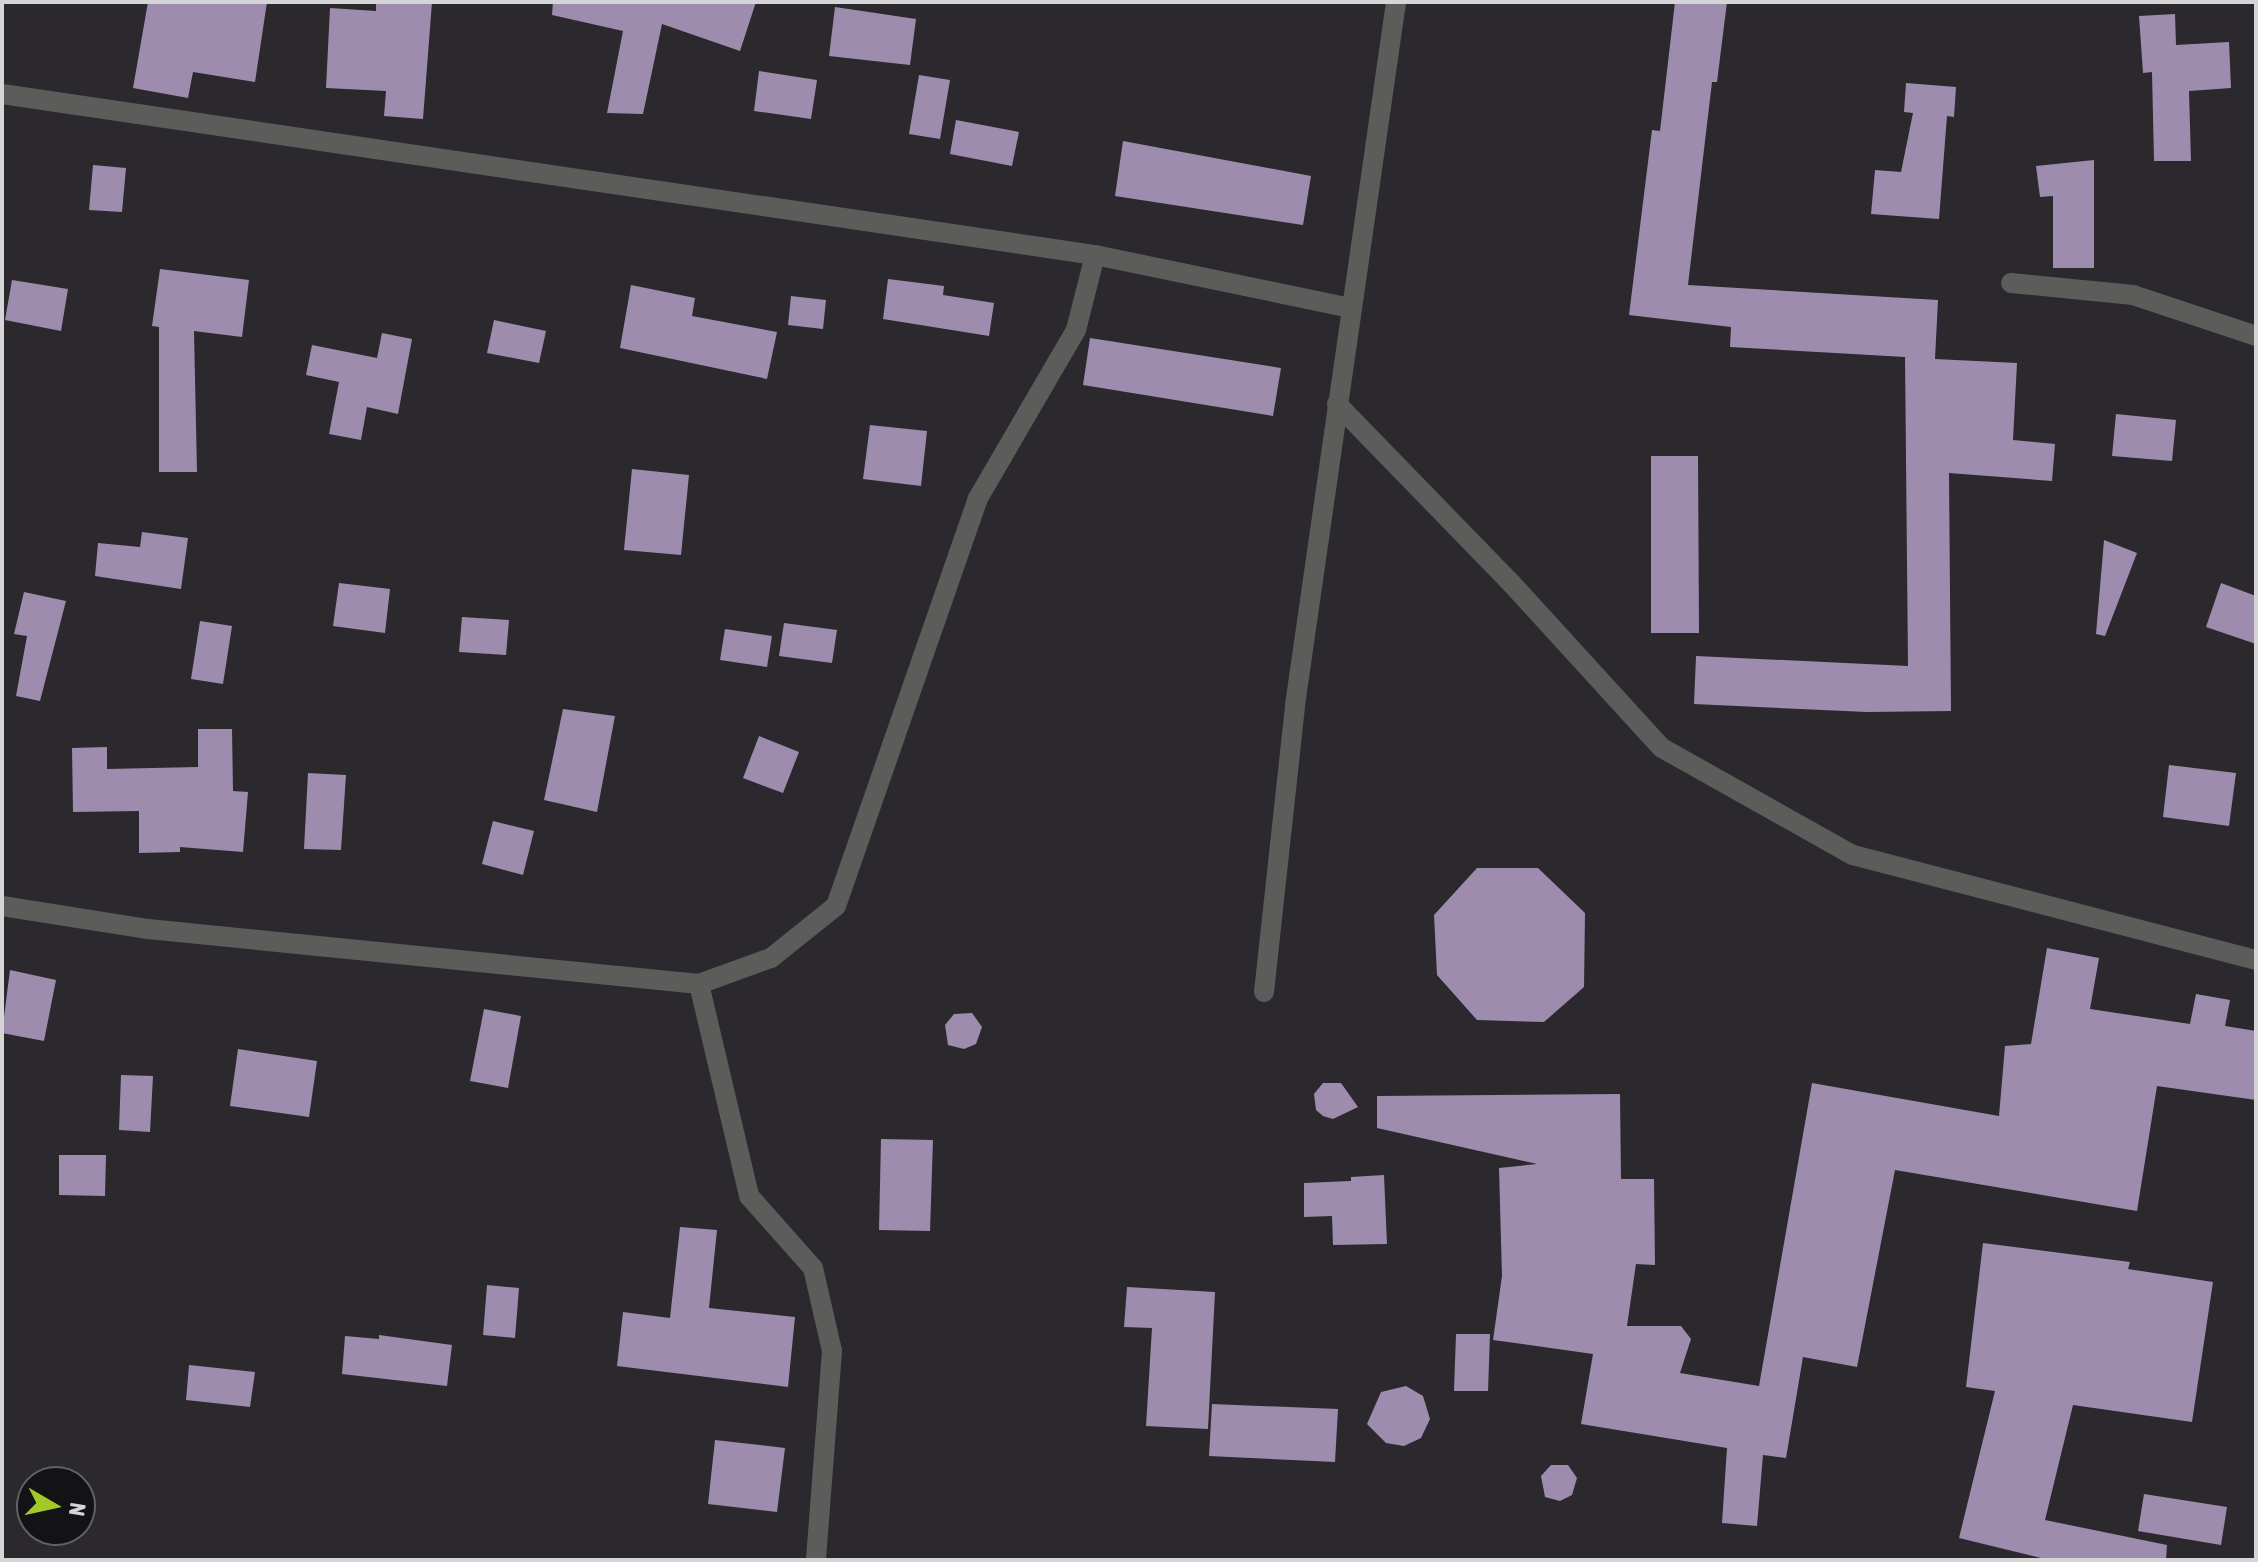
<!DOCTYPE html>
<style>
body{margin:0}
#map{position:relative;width:2258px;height:1562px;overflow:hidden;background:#2b292d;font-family:"Asap Condensed",sans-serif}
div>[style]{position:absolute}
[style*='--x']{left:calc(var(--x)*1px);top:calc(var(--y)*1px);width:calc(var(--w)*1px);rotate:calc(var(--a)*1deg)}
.building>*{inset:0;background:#9e8cae}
.street>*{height:20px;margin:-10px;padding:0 10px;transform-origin:10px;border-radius:10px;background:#5c5d5b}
span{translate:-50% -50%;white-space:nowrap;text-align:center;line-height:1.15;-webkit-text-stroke:8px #131214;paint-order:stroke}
.frame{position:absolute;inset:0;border:4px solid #d5d4d6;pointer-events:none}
.north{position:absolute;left:16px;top:1466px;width:80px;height:80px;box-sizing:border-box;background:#131214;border:2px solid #616062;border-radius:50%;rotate:99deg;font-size:22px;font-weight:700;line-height:32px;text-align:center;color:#d5d4d6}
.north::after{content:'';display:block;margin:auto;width:28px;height:36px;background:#a2c928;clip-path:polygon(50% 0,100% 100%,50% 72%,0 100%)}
</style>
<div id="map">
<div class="building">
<div style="clip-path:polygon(148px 2px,267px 2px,255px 82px,193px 72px,188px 98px,133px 88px)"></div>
<div style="clip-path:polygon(376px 2px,432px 2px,423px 119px,384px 116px,386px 91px,326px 88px,330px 8px,376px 11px)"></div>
<div style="clip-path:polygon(553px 2px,756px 2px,740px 51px,662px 24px,643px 114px,607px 113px,623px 31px,552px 15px)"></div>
<div style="clip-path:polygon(1675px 2px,1727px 2px,1717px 82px,1712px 82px,1688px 285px,1938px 300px,1935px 359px,2017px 363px,2013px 440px,2055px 444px,2052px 481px,1949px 473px,1951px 711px,1867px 712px,1694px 704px,1696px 656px,1908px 666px,1905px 357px,1730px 347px,1731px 327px,1629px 315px,1652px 130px,1660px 131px)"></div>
<div style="clip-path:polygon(835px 7px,916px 19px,910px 65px,829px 56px)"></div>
<div style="clip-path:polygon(2175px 14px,2176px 45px,2229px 42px,2231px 88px,2189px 91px,2191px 161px,2154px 161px,2152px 72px,2143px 73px,2139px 16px)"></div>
<div style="clip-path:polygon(759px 71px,817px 80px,811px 119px,754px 111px)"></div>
<div style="clip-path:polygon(919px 75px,950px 80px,940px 139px,909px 134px)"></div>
<div style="clip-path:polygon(1906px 83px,1956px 87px,1954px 117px,1947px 116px,1939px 219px,1871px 214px,1875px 170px,1901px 172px,1913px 113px,1904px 112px)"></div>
<div style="clip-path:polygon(956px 120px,1019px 132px,1012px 166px,950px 154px)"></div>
<div style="clip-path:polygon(1123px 141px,1311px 176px,1303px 225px,1115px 196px)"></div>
<div style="clip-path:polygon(2094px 160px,2094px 268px,2053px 268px,2053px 196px,2040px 197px,2036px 166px)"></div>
<div style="clip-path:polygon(93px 165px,126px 168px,122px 212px,89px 210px)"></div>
<div style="clip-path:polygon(160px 269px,249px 280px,242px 337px,194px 331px,197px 472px,159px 472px,159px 327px,152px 326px)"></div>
<div style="clip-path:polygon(888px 279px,944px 286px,943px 295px,994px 303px,989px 336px,883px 319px)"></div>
<div style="clip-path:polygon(12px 280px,68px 289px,61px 331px,5px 320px)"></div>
<div style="clip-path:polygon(631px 285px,695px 298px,692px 316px,777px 332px,767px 379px,620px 348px)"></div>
<div style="clip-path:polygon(791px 296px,826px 300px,823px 329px,788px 325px)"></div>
<div style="clip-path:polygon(494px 320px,546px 331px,539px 363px,487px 353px)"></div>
<div style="clip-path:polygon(382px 333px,412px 339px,398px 414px,367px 407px,361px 440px,329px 434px,339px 382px,306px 375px,312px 345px,377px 358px)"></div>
<div style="clip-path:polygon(1090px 338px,1281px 368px,1273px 416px,1083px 385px)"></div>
<div style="clip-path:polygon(2116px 414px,2176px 420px,2172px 461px,2112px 456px)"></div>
<div style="clip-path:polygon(870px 425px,927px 431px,921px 486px,863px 479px)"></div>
<div style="clip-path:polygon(1651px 456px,1698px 456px,1699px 633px,1651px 633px)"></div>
<div style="clip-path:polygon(632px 469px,689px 475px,681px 555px,624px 550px)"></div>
<div style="clip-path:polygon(142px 532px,188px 538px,181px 589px,95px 576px,98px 543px,140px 547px)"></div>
<div style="clip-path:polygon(2104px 540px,2137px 553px,2105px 636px,2096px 634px)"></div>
<div style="clip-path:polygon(339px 583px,390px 589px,385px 633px,333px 626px)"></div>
<div style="clip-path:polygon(2221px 583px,2256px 596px,2256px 644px,2206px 627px)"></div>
<div style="clip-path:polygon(24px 592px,66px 601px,40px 701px,16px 696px,27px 636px,14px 634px)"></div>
<div style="clip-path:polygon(462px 617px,509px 620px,506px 655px,459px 652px)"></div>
<div style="clip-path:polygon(200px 621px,232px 626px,223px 684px,191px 679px)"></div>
<div style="clip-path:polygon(784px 623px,837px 630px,832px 663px,779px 656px)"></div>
<div style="clip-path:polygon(725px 629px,772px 636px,767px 667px,720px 660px)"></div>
<div style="clip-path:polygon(563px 709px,615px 716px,597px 812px,544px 800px)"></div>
<div style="clip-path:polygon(198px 729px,232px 729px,233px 791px,248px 792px,243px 852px,180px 847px,180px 852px,139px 853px,139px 811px,73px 812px,72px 748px,107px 747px,107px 769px,198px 767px)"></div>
<div style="clip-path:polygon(759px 736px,799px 752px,783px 793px,743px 778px)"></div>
<div style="clip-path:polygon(2169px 765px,2236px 773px,2229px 826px,2163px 817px)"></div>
<div style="clip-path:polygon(308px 773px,346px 775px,341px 850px,304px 849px)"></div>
<div style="clip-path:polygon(493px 821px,534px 831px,523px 875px,482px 864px)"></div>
<div style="clip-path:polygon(1477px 868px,1538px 868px,1585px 913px,1584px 987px,1544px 1022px,1477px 1020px,1437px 975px,1434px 915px)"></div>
<div style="clip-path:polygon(2047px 948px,2099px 958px,2090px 1009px,2190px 1024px,2196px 994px,2230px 1000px,2225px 1026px,2256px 1031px,2256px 1100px,2157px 1086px,2137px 1211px,1895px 1170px,1857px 1367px,1803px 1357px,1786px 1458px,1763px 1455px,1757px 1526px,1722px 1523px,1727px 1448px,1581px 1424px,1593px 1354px,1493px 1340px,1502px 1276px,1499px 1168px,1537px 1164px,1377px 1128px,1377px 1096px,1620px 1094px,1621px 1179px,1654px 1179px,1655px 1265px,1636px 1264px,1627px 1326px,1681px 1326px,1691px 1339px,1680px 1373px,1759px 1386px,1812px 1083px,1999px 1116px,2005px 1046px,2031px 1044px)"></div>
<div style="clip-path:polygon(10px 970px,56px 980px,44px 1041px,2px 1033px)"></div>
<div style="clip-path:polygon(484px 1009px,521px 1016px,508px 1088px,470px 1081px)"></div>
<div style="clip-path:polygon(972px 1013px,982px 1027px,976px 1044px,964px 1049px,948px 1045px,945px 1025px,954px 1014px)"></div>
<div style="clip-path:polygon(238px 1049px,317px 1061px,309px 1117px,230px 1106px)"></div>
<div style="clip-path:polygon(121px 1075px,153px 1076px,150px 1132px,119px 1130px)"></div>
<div style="clip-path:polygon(1323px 1083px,1341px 1083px,1358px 1107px,1333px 1119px,1323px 1116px,1316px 1110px,1314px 1094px)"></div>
<div style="clip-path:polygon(881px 1139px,933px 1140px,930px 1231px,879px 1230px)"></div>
<div style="clip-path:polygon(59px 1155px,106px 1155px,105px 1196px,59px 1195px)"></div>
<div style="clip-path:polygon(1384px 1175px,1387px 1244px,1333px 1245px,1332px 1216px,1304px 1217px,1304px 1183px,1351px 1181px,1351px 1177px)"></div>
<div style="clip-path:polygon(680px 1227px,717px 1230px,709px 1308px,795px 1317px,788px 1387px,617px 1366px,623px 1312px,670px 1318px)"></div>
<div style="clip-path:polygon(1983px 1243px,2130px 1262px,2128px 1269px,2213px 1282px,2192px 1422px,2073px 1405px,2045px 1520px,2167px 1545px,2166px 1560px,2049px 1560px,1959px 1538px,1995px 1391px,1966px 1387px)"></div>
<div style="clip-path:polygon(487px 1285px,519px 1288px,515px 1338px,483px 1335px)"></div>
<div style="clip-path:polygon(1127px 1287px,1215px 1292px,1208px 1429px,1146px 1426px,1152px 1328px,1124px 1327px)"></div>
<div style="clip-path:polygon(1456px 1334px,1490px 1334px,1488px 1391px,1454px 1391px)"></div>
<div style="clip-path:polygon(379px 1335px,452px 1345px,447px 1386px,342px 1374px,345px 1336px,379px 1339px)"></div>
<div style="clip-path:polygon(189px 1365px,255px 1372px,250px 1407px,186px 1400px)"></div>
<div style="clip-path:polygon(1406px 1386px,1423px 1396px,1430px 1419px,1421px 1438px,1404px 1446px,1386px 1443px,1367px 1424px,1381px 1392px)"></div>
<div style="clip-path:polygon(1212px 1404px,1338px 1409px,1335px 1462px,1209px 1456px)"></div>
<div style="clip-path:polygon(715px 1440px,785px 1448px,777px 1512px,708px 1504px)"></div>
<div style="clip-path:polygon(1551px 1465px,1568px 1465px,1577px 1478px,1572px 1495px,1560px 1501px,1545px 1497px,1541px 1476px)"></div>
<div style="clip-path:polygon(2144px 1494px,2227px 1507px,2221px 1545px,2138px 1531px)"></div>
</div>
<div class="street">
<div style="--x:2;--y:94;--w:1105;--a:8.38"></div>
<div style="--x:1095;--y:255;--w:261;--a:11.7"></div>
<div style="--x:2011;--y:283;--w:123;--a:5.6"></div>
<div style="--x:2133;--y:295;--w:130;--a:18.4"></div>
<div style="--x:1337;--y:404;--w:251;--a:45.8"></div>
<div style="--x:1512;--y:584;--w:222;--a:47.6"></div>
<div style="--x:1662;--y:748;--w:219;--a:29.3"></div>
<div style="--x:1853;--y:855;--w:416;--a:14.6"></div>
<div style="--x:2;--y:906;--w:148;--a:9"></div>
<div style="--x:148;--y:929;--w:554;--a:5.7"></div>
<div style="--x:699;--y:984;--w:77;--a:-19.9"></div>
<div style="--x:771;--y:958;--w:83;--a:-38.7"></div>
<div style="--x:836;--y:906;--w:430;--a:-70.8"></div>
<div style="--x:977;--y:500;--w:197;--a:-59.8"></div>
<div style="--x:1076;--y:330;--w:77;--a:-75.8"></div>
<div style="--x:699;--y:984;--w:218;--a:76.7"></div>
<div style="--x:749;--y:1196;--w:96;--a:48.4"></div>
<div style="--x:813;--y:1268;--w:85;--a:77.1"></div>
<div style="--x:832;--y:1351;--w:210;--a:94.4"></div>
<div style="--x:1264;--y:992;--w:289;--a:-83.8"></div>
<div style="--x:1295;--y:705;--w:710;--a:-81.82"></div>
</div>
<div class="frame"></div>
<div class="north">N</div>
</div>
